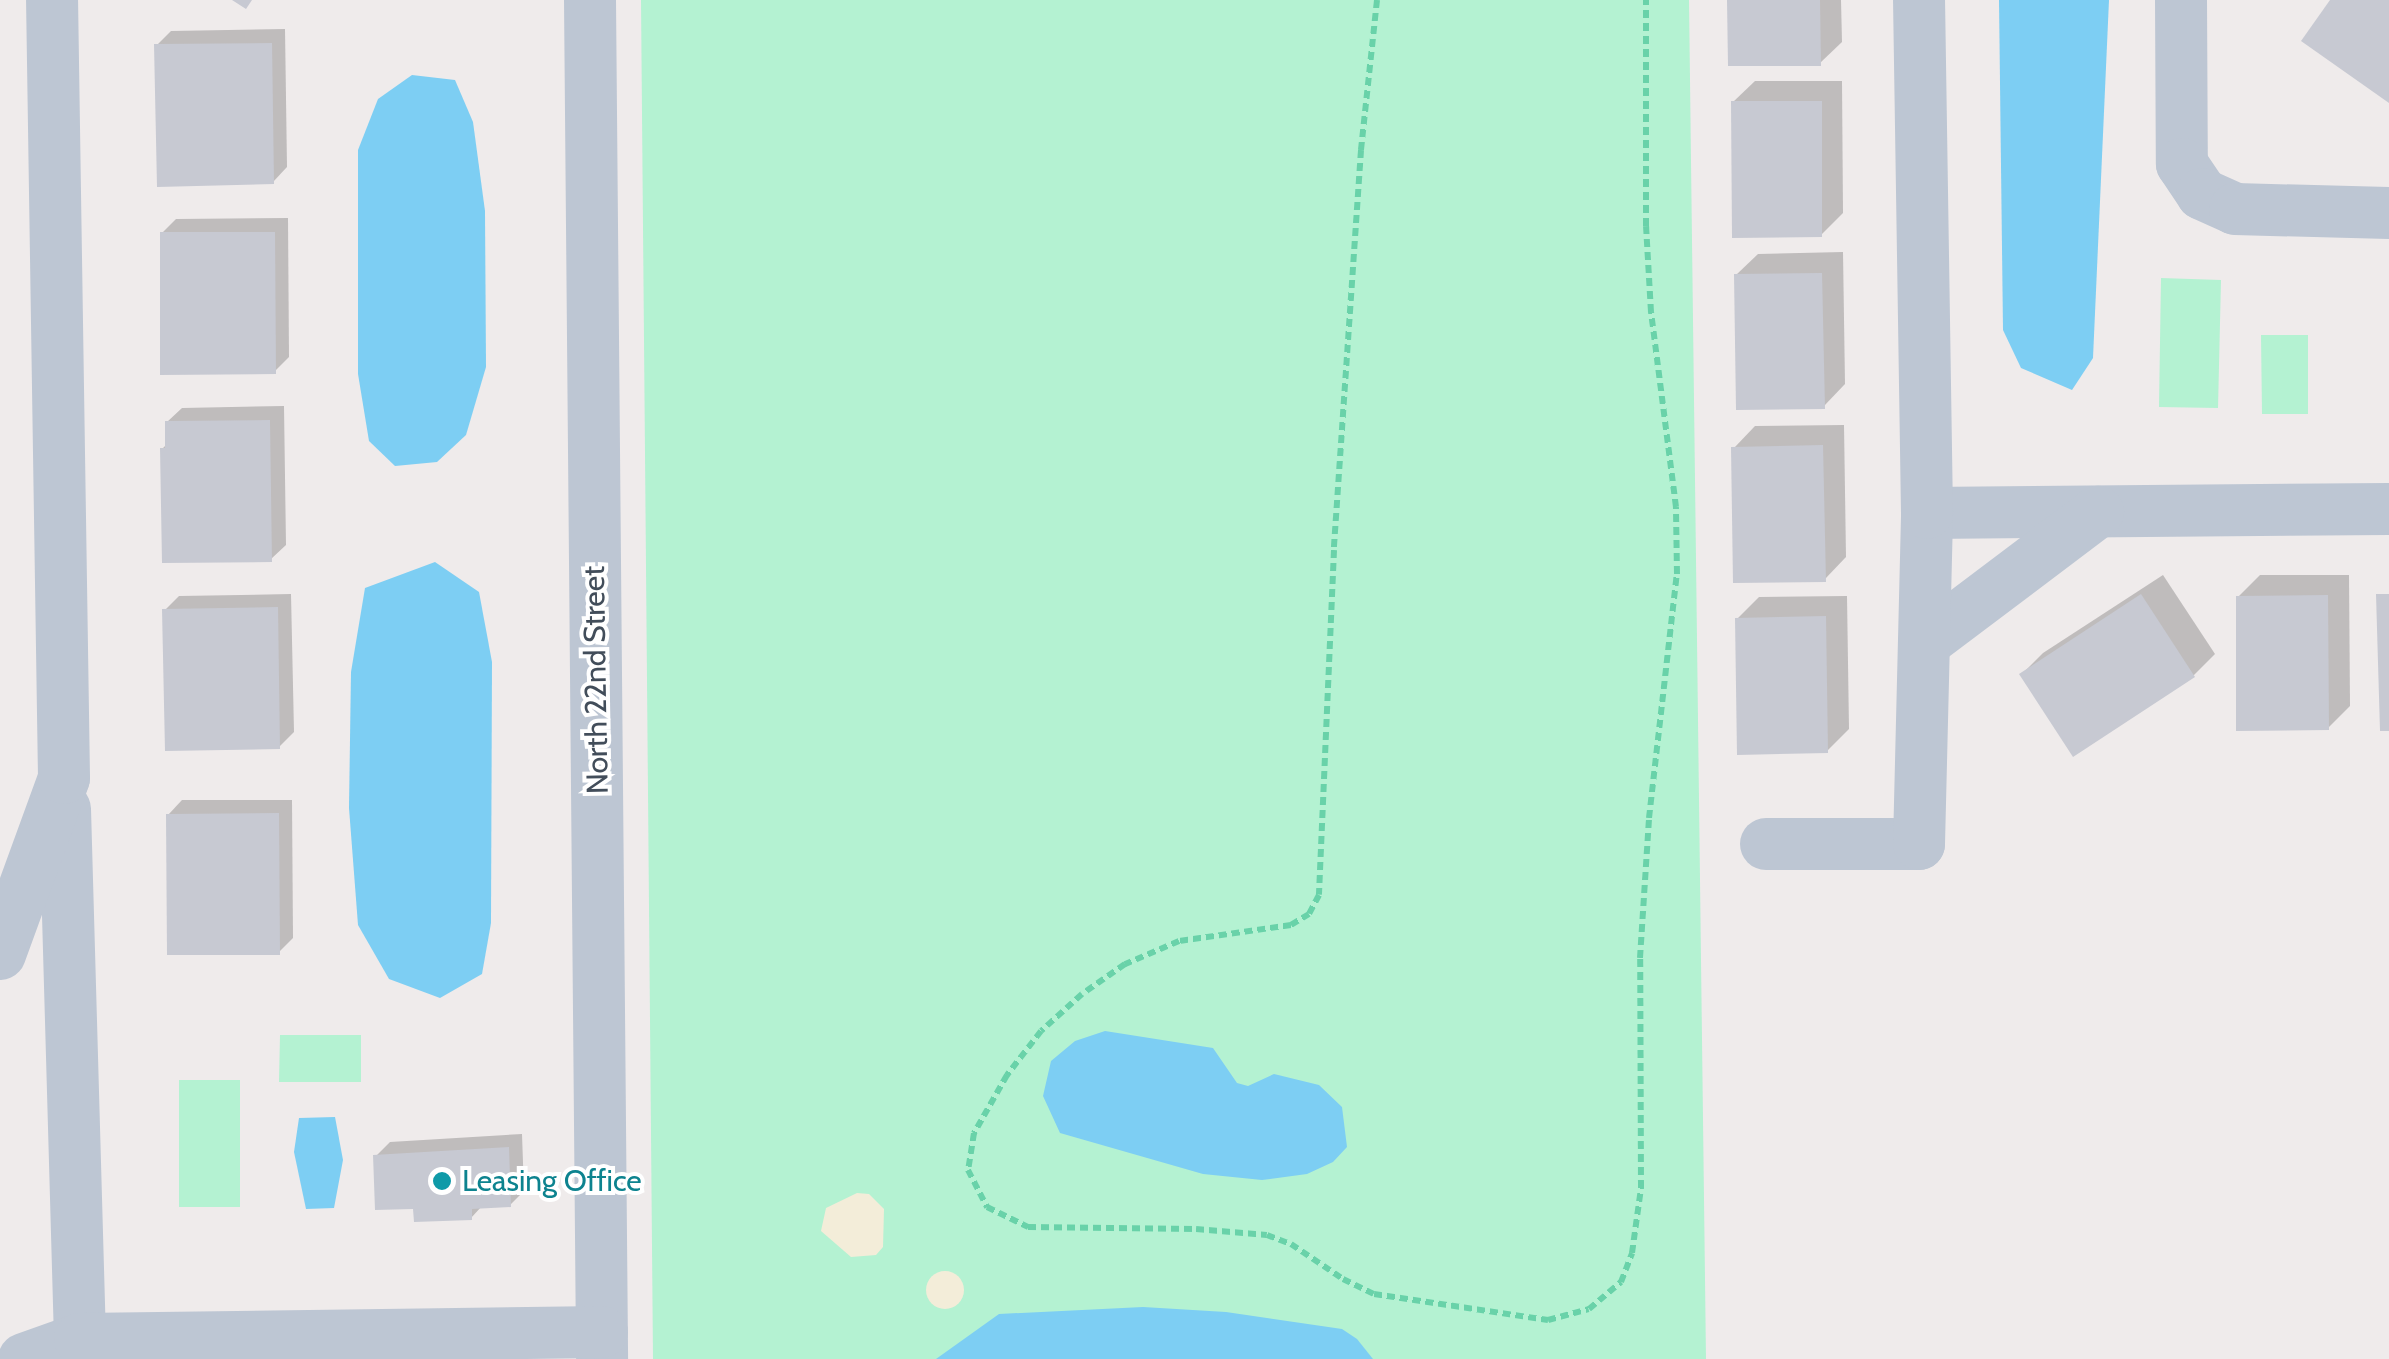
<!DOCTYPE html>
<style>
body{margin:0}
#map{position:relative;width:2389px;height:1359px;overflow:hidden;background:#efebeb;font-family:Cabin,sans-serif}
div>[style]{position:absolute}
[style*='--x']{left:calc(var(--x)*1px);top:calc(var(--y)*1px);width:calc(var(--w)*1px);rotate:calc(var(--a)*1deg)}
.green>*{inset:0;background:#b4f2d2}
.sand>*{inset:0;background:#f3edd9}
.round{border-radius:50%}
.water>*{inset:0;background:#7dcef3}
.shadow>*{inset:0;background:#0003}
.building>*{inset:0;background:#c7c9d2}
.path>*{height:6px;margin-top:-3px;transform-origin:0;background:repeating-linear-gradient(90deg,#69d2a9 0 8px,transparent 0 13px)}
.minor>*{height:52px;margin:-26px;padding:0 26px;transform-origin:26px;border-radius:26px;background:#bdc6d3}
.dots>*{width:28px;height:28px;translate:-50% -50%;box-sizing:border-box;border:5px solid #fff;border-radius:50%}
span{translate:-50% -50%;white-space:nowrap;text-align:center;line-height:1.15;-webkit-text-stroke:8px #fff;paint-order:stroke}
.street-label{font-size:30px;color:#424d5a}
.culture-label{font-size:30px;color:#0d838f}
.left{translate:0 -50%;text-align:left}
</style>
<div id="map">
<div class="green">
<div style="clip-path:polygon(641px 0,1689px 0,1706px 1359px,653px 1359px)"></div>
<div style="clip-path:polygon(2161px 278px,2221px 280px,2218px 408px,2159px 407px)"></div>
<div style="clip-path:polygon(2261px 335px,2308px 335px,2308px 414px,2262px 414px)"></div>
<div style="clip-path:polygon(280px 1035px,361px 1035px,361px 1082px,279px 1082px)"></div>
<div style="clip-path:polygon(179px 1080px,240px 1080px,240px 1207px,179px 1207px)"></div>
</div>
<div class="sand">
<div style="clip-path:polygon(857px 1193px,869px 1194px,884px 1209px,883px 1247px,876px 1255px,851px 1257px,821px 1231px,826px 1208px)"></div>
<div class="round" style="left:926px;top:1271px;width:38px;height:38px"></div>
</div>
<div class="water">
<div style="clip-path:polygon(1999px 0,2109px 0,2093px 358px,2072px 390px,2021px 368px,2003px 330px)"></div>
<div style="clip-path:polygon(412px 75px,455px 80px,473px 122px,485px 211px,486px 367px,466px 435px,437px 462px,395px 466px,369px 441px,358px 374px,358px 150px,378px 99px)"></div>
<div style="clip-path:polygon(435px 562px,479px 592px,492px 662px,491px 923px,482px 974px,440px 998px,389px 979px,358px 925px,349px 808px,351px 672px,365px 588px)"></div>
<div style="clip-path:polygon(1105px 1031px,1213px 1048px,1237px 1083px,1248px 1086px,1274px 1074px,1319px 1085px,1342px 1107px,1347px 1147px,1333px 1162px,1307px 1174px,1262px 1180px,1203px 1174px,1060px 1133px,1043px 1096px,1051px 1061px,1075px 1041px)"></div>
<div style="clip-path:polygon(335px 1117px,343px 1160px,334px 1208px,306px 1209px,294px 1152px,299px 1118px)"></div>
<div style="clip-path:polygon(1143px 1307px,1226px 1312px,1342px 1329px,1357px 1339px,1373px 1359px,936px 1359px,999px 1314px)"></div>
</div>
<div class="shadow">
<div style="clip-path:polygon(1729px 0,1841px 0,1842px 42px,1820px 63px)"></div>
<div style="clip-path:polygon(285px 29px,287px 167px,273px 182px,157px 45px,171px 31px)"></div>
<div style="clip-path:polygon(1755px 81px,1842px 81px,1843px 213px,1821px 235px,1733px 102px)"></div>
<div style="clip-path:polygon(288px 218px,289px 357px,275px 371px,162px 233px,176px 219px)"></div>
<div style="clip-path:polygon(1843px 252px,1845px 384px,1824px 406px,1736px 275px,1758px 254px)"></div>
<div style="clip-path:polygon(284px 406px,286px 545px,271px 559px,162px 449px,168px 443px,167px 422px,182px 408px)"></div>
<div style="clip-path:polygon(1844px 425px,1846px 557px,1825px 579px,1734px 448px,1755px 426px)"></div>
<div style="clip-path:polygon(2163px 575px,2215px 654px,2194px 675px,2074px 753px,2022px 674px,2043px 653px)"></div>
<div style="clip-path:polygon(2260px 575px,2349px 575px,2350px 706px,2328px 728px,2238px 597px)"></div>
<div style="clip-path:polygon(291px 594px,294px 732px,279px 747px,165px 610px,179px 596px)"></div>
<div style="clip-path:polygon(1847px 596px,1849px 729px,1827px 751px,1737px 619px,1759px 597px)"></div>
<div style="clip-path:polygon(182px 800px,292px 800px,293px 938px,279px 952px,168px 815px)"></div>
<div style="clip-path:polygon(522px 1134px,524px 1191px,510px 1205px,482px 1206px,471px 1218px,416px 1206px,376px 1156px,390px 1142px)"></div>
</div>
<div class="building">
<div style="clip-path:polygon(232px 0,252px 0,246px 9px)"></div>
<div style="clip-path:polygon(1727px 0,1820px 0,1821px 66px,1728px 66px)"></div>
<div style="clip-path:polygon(2330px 0,2389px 0,2389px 103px,2301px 41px)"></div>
<div style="clip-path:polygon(272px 43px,274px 184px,157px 187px,154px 44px)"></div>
<div style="clip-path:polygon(1731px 101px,1822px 101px,1822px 237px,1732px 238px)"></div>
<div style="clip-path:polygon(160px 232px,275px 232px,276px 374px,160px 375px)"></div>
<div style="clip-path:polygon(1822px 273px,1825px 409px,1736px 410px,1734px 274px)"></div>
<div style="clip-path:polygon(270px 420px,272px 562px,162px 563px,160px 448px,165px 448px,165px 421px)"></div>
<div style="clip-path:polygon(1823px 445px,1826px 582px,1733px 583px,1731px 447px)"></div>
<div style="clip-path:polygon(2141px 594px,2195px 677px,2073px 757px,2019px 674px)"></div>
<div style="clip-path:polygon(2376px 594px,2389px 594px,2389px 731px,2380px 731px)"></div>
<div style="clip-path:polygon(2328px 595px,2329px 730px,2236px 731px,2236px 596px)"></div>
<div style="clip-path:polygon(278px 607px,280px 749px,165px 751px,162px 609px)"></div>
<div style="clip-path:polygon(1826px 616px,1828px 753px,1737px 755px,1735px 618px)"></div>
<div style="clip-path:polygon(279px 813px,280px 955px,167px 955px,166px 814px)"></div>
<div style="clip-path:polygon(509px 1147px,511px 1207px,472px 1209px,472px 1220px,414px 1222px,413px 1209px,375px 1210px,373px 1155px)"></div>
</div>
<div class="path">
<div style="--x:1377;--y:0;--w:151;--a:96.1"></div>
<div style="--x:1361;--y:150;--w:401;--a:93.9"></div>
<div style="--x:1334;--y:550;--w:345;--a:92.5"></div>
<div style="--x:1319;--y:895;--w:21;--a:118"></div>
<div style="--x:1309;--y:914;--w:21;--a:149"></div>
<div style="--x:1291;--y:925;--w:113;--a:171.9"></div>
<div style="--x:1179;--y:941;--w:59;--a:156.9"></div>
<div style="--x:1125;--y:964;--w:52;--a:145.1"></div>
<div style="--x:1082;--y:994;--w:55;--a:137.9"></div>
<div style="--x:1041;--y:1031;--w:56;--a:127.7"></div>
<div style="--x:1007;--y:1075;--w:67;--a:119.6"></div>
<div style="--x:974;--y:1133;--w:37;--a:99"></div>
<div style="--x:968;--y:1170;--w:42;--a:62.8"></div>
<div style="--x:987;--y:1207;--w:46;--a:26"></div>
<div style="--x:1028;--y:1227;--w:168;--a:0.7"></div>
<div style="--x:1196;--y:1229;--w:71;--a:4.8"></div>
<div style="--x:1267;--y:1235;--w:26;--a:21"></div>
<div style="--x:1291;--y:1244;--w:63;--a:33.9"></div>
<div style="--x:1343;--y:1279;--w:34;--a:26"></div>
<div style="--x:1374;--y:1294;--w:176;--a:8.5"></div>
<div style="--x:1548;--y:1320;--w:42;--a:-15"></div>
<div style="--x:1589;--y:1309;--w:42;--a:-40.2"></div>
<div style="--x:1621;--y:1282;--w:31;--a:-69"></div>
<div style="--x:1632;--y:1253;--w:66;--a:-82.1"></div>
<div style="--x:1641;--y:1188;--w:230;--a:-90.2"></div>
<div style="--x:1640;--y:958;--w:140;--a:-86.3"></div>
<div style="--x:1649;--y:818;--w:246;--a:-83.5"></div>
<div style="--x:1677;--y:574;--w:67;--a:-90.9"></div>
<div style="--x:1676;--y:507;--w:197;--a:-97.3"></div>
<div style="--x:1651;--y:312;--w:86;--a:-93.3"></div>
<div style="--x:1646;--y:226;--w:226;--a:-90"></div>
</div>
<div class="minor">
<div style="--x:590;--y:0;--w:1359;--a:89.49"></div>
<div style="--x:2181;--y:0;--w:164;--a:89.7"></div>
<div style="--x:2182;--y:164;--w:36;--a:56"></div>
<div style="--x:2202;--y:194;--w:36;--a:24"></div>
<div style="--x:2235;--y:209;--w:154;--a:1.5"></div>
<div style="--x:1927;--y:513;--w:462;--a:-0.5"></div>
<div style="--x:1924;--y:643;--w:218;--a:-37"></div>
<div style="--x:65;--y:809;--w:530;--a:88.38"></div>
<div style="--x:1766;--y:844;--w:153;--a:0"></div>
<div style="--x:1919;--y:844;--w:331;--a:-88.6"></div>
<div style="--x:1927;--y:513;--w:513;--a:-90.89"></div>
<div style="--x:0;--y:954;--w:187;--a:-70"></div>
<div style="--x:64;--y:778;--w:778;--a:-90.88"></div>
<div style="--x:24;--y:1359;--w:59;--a:-19.7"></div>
<div style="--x:80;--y:1339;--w:522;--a:-0.77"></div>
</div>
<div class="dots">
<div style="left:442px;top:1181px;background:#0f9aa8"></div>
</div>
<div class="street-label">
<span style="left:596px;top:680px;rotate:-91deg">North 22nd Street</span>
</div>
<div class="culture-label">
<span class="left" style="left:462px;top:1181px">Leasing Office</span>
</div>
</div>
